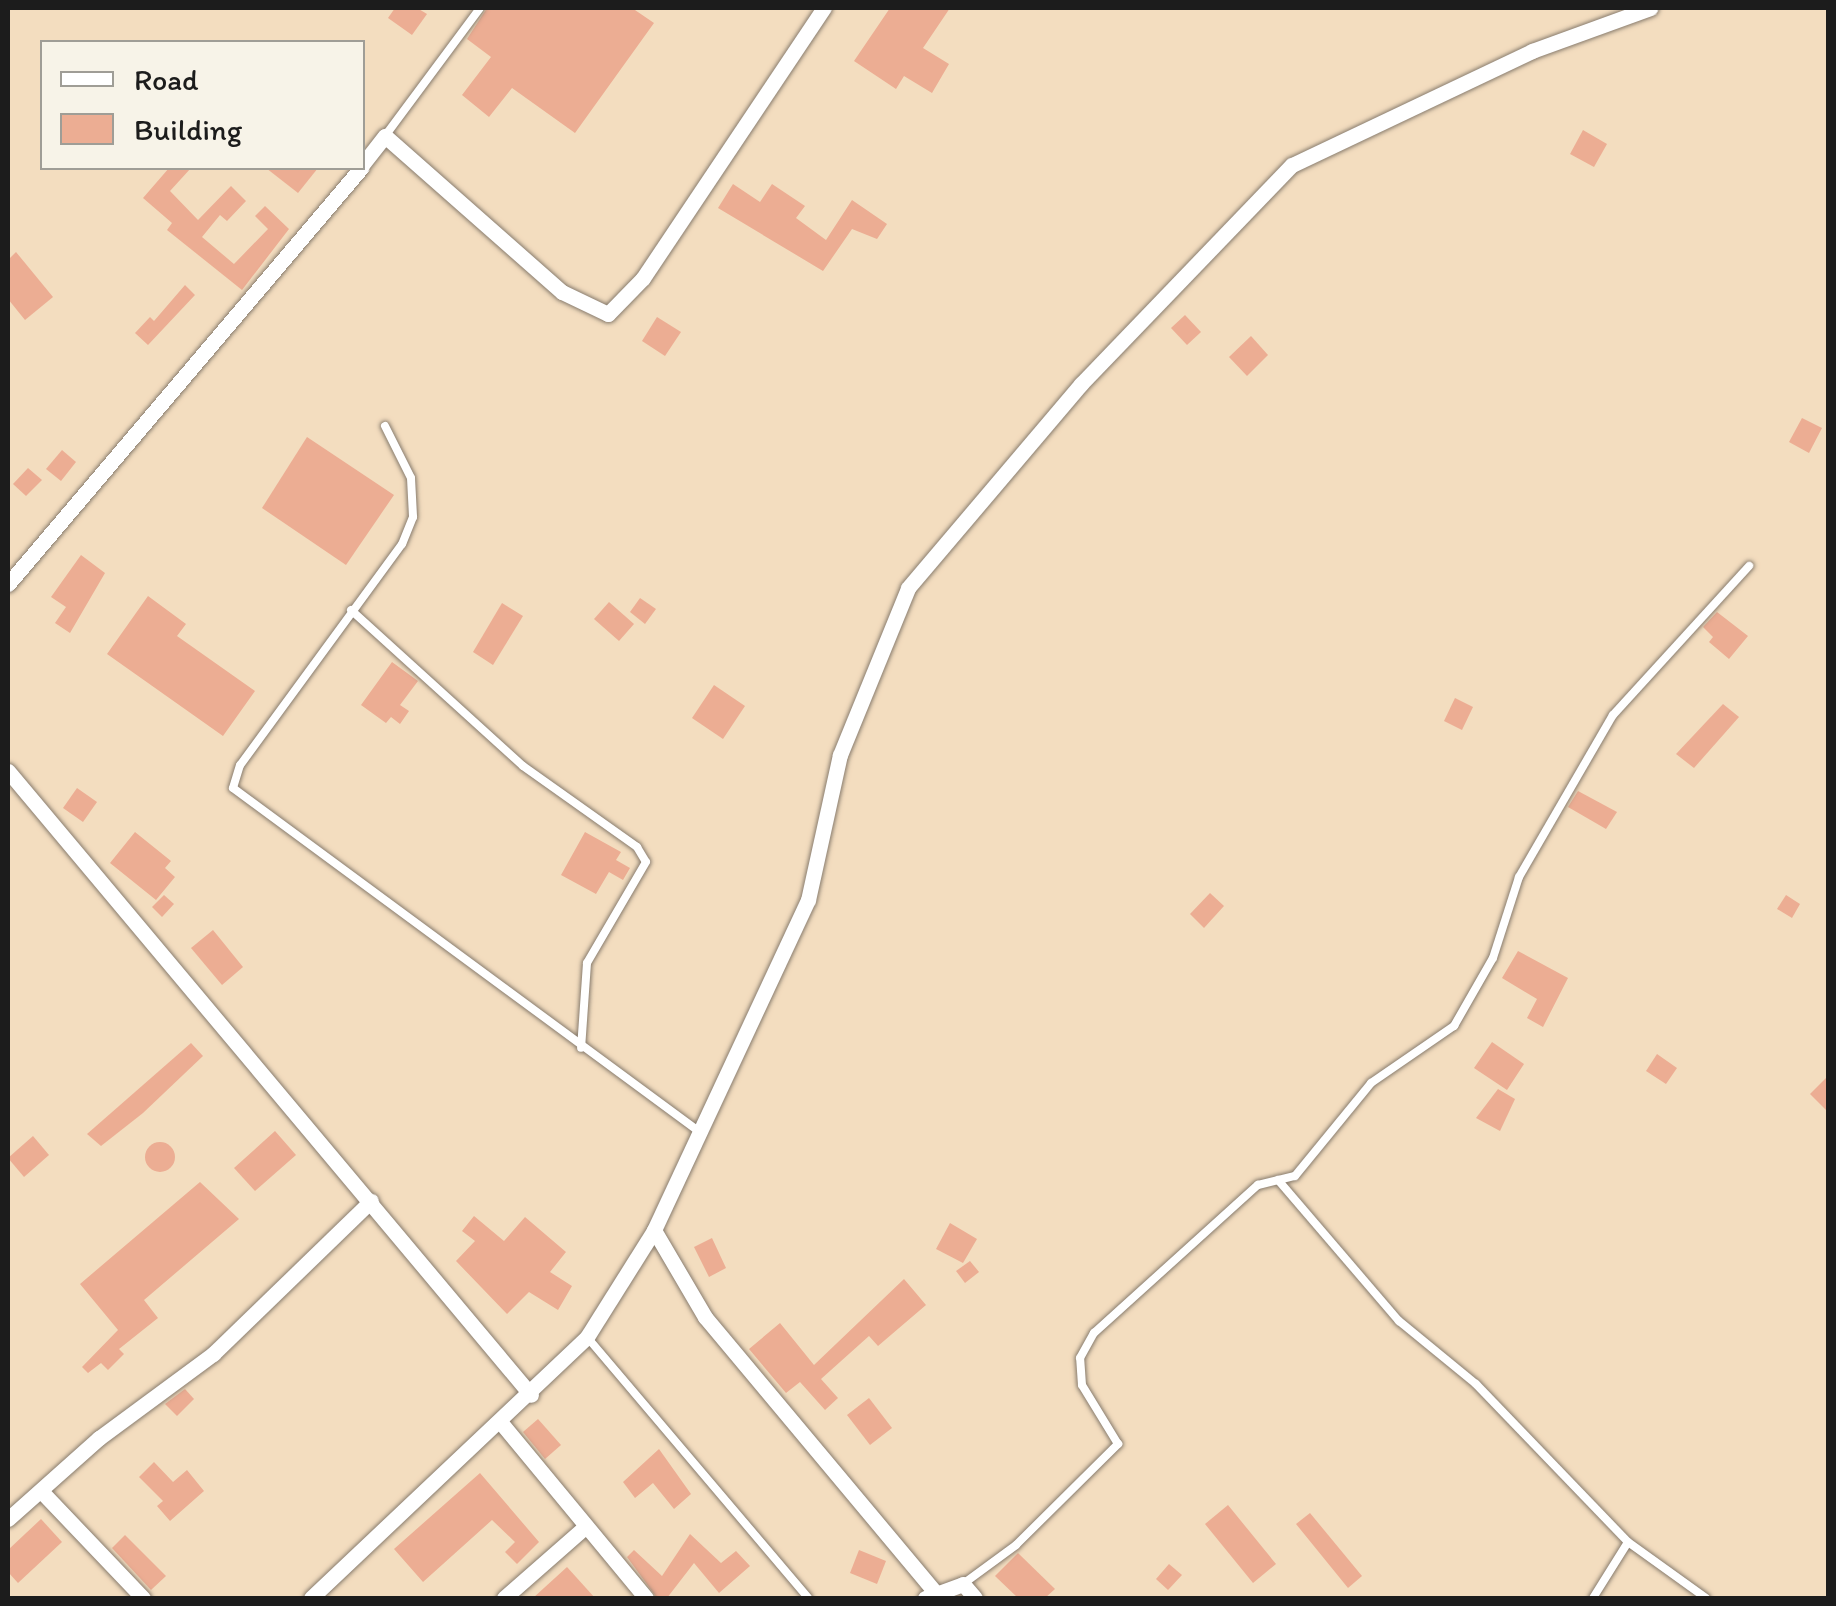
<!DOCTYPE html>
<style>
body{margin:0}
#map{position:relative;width:1836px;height:1606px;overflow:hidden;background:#f3ddbf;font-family:Itim,sans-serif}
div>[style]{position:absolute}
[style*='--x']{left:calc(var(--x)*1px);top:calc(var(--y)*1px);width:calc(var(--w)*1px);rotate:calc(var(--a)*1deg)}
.building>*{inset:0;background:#ecad93}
.round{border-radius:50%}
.roads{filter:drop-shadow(0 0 2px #887c6e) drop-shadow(0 0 2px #887c6e)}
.service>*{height:8px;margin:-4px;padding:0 4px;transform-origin:4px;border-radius:4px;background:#fff}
.minor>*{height:15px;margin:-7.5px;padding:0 7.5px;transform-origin:7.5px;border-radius:7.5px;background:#fff}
span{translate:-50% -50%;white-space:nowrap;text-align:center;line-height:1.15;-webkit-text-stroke:10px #f7f3e8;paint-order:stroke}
.frame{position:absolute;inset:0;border:10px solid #1c1c1c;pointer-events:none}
.legend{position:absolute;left:40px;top:40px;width:325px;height:130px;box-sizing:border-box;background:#f7f3e8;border:2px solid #9f9d96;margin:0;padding:12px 18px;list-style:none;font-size:30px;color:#1c1c1c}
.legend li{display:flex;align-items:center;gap:20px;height:50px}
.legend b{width:50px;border:2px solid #9f9d96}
</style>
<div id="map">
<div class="building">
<div style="clip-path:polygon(395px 8px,417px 8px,427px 14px,412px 35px,388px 18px)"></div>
<div style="clip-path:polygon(487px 8px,632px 8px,654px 23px,575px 133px,512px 88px,489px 117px,462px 95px,491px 57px,467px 39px)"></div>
<div style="clip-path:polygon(890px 8px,950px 8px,923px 48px,949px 64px,932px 93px,904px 76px,896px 89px,854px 61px)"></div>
<div style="clip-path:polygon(1583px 130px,1607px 144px,1594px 167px,1570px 154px)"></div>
<div style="clip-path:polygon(169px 168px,191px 168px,170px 191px,198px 220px,231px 186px,246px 201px,227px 221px,220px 215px,202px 237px,234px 264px,268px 229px,255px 216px,265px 206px,289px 229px,242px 290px,167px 230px,172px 223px,143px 198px)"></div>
<div style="clip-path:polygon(266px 168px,318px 168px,298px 193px)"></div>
<div style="clip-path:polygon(733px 184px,760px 202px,772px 184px,805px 206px,796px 218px,826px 240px,852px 200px,887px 224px,877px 239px,852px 229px,823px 271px,718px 208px)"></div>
<div style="clip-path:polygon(16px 252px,53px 297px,25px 320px,8px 299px,8px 260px)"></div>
<div style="clip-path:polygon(185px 285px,195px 295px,148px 345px,135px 333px,150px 317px,154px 321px)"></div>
<div style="clip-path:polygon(1185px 315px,1201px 332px,1187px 345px,1171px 328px)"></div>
<div style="clip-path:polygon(657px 317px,681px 332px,665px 356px,642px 341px)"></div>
<div style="clip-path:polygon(1251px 336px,1268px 355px,1247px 376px,1229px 357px)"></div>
<div style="clip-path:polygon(1802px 418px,1822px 428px,1809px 453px,1789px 442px)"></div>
<div style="clip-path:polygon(307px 437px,394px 495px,346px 565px,262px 508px)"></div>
<div style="clip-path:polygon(62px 450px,76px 462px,61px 481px,46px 469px)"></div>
<div style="clip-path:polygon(28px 468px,42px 480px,26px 496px,13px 484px)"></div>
<div style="clip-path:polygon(81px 555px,105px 573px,70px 633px,55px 623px,66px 607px,51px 597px)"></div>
<div style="clip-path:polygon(148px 596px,186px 624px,177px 636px,255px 691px,223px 736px,107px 654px)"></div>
<div style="clip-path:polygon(640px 598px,656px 609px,645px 624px,630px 612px)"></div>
<div style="clip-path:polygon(609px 602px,634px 624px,619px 641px,594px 619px)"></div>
<div style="clip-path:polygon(502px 603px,523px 616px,493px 665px,473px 652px)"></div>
<div style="clip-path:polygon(1717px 612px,1748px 636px,1729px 659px,1709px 642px,1713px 637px,1703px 627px)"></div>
<div style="clip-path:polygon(392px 662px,418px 681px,400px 705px,409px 711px,400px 724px,391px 717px,386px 723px,361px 705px)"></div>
<div style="clip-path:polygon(714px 685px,745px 706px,723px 739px,692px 718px)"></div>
<div style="clip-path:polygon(1455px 698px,1473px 707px,1462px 730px,1444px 721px)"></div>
<div style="clip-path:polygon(1723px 704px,1739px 717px,1694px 768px,1676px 754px)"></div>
<div style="clip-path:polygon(77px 788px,97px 802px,83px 822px,63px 808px)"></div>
<div style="clip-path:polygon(1578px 791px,1617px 812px,1606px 829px,1568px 807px)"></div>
<div style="clip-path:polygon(135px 832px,171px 861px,165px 868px,175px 877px,156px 900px,110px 863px)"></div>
<div style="clip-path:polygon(585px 832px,621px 852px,616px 860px,630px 868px,623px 880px,609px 872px,596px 894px,561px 875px)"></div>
<div style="clip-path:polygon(1210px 893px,1224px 906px,1204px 928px,1190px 914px)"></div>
<div style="clip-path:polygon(164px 895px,174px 904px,162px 917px,152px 907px)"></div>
<div style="clip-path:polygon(1786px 895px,1800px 904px,1792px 918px,1777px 909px)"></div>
<div style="clip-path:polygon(213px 930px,243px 967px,222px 985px,191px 948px)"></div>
<div style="clip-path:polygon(1518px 951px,1568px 978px,1543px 1027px,1527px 1018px,1537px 999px,1502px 978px)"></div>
<div style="clip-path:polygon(1492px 1042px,1524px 1064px,1507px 1090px,1474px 1068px)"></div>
<div style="clip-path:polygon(191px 1043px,203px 1056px,143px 1113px,101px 1146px,87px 1134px)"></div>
<div style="clip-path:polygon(1657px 1054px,1677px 1068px,1666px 1084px,1646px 1071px)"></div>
<div style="clip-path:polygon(1828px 1076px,1828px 1112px,1810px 1094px)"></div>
<div style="clip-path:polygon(1498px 1089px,1515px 1099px,1500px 1131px,1476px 1118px)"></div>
<div style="clip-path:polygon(275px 1131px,296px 1155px,255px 1191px,234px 1168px)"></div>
<div style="clip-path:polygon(33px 1136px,49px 1155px,24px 1177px,8px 1158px)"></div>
<div class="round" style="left:145px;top:1142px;width:30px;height:30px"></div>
<div style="clip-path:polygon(200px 1182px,239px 1219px,144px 1300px,158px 1318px,119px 1349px,124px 1354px,108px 1370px,101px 1363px,88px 1373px,82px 1367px,118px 1330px,80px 1284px)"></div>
<div style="clip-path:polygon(474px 1216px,504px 1241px,525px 1217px,566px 1252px,550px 1272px,572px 1286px,558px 1310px,529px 1292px,507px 1314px,456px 1261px,475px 1241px,462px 1231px)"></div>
<div style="clip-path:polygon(950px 1223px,977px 1239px,963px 1263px,936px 1249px)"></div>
<div style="clip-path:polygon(712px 1238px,726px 1268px,709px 1277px,694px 1247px)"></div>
<div style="clip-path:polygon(970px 1261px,979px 1272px,965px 1283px,956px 1271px)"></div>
<div style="clip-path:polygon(904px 1279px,926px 1305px,878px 1346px,869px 1336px,821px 1379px,838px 1398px,825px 1410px,800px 1382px,786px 1393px,749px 1349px,780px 1323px,814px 1365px)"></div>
<div style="clip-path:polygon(185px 1389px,194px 1399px,177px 1416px,165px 1404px)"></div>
<div style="clip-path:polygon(869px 1398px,892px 1428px,870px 1445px,847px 1415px)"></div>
<div style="clip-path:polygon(538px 1419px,561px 1445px,545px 1459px,523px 1432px)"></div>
<div style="clip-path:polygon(659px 1449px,691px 1494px,674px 1509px,653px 1483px,635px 1498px,623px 1482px)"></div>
<div style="clip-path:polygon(154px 1462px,173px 1482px,187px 1470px,204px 1491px,170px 1521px,157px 1506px,163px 1501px,139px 1477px)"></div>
<div style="clip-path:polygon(480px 1473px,539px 1542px,517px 1564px,505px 1552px,515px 1542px,492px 1520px,423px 1582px,394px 1549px)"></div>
<div style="clip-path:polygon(1228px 1505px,1276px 1564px,1253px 1583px,1205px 1524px)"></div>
<div style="clip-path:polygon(1310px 1513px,1362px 1576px,1348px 1588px,1296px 1524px)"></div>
<div style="clip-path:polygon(41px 1519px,62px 1542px,18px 1583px,8px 1572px,8px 1550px)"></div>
<div style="clip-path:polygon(690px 1534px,721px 1563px,736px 1551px,750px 1566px,719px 1593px,694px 1563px,667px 1598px,657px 1598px,627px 1557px,634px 1550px,662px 1576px)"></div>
<div style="clip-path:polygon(125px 1535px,166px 1576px,151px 1590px,112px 1548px)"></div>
<div style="clip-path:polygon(859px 1550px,886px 1561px,877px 1584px,850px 1573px)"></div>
<div style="clip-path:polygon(1018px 1553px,1055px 1589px,1045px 1598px,1018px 1598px,995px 1576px)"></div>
<div style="clip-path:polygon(1169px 1564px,1182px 1575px,1168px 1590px,1156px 1579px)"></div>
<div style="clip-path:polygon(567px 1567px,595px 1598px,533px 1598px)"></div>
</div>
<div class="roads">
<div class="service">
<div style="--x:385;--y:136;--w:159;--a:-53.4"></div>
<div style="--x:385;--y:426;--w:58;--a:63.4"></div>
<div style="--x:411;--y:478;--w:39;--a:87"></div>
<div style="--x:413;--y:517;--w:29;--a:112"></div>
<div style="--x:402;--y:544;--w:274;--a:126.2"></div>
<div style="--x:240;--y:765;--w:24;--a:107"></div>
<div style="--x:233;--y:788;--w:576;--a:36.39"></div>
<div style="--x:351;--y:610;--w:232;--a:42.2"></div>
<div style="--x:523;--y:766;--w:140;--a:35.4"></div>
<div style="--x:637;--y:847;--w:17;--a:59"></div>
<div style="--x:646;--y:862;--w:117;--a:120.3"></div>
<div style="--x:587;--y:963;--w:85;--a:94"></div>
<div style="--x:1278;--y:1180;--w:186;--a:49.4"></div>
<div style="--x:1399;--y:1321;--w:99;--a:39.3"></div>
<div style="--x:1476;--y:1384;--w:219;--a:46.1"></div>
<div style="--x:1628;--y:1542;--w:96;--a:35.7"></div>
<div style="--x:587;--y:1337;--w:342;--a:49.7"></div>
<div style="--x:963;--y:1584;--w:66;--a:-36.3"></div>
<div style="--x:1016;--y:1545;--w:144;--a:-44.7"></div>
<div style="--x:1118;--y:1444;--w:69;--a:-121.4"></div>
<div style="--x:1082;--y:1385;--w:27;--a:-94"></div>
<div style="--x:1080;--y:1358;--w:29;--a:-61"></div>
<div style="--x:1094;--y:1333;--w:221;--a:-42.1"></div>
<div style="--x:1258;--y:1185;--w:38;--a:-14"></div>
<div style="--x:1295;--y:1176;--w:120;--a:-50.7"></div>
<div style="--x:1371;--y:1083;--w:101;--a:-34.5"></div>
<div style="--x:1454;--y:1026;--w:78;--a:-60.2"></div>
<div style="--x:1493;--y:958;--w:85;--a:-72.2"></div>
<div style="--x:1519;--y:877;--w:187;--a:-59.9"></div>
<div style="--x:1613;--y:715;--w:202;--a:-47.6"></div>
<div style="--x:1593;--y:1598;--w:66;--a:-58"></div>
</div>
<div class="minor">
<div style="--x:362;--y:165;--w:37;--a:-52"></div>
<div style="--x:385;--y:136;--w:236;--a:41.4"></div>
<div style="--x:562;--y:292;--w:51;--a:25.6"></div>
<div style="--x:608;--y:314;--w:50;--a:-45.8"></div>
<div style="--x:643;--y:278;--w:325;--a:-56.2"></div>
<div style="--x:8;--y:584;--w:546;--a:-49.68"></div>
<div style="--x:8;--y:771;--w:814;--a:50.03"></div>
<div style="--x:654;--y:1230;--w:101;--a:59.6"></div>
<div style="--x:705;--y:1317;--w:357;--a:50.1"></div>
<div style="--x:502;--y:1424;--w:226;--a:50.4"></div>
<div style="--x:41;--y:1491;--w:148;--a:46.4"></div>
<div style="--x:8;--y:1519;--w:122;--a:-41.7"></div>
<div style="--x:99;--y:1438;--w:142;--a:-36.4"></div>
<div style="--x:213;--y:1354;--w:220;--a:-44.1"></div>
<div style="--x:311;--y:1598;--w:380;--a:-43.4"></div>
<div style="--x:587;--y:1337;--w:126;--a:-57.9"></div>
<div style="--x:654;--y:1230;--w:364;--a:-65"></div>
<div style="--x:808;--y:900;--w:148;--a:-77.6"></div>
<div style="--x:840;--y:755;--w:180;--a:-67.8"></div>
<div style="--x:908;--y:588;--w:267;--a:-49.7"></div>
<div style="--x:1081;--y:384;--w:304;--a:-46.1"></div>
<div style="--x:1292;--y:165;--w:266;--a:-25.4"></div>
<div style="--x:1532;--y:51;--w:126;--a:-20"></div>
<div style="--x:504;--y:1598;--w:109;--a:-41.3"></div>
<div style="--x:925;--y:1598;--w:40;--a:-20.2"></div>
<div style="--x:963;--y:1584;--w:18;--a:49"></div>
</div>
</div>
<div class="frame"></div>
<ul class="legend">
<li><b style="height:12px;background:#fff"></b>Road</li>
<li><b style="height:28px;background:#ecad93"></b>Building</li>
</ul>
</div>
